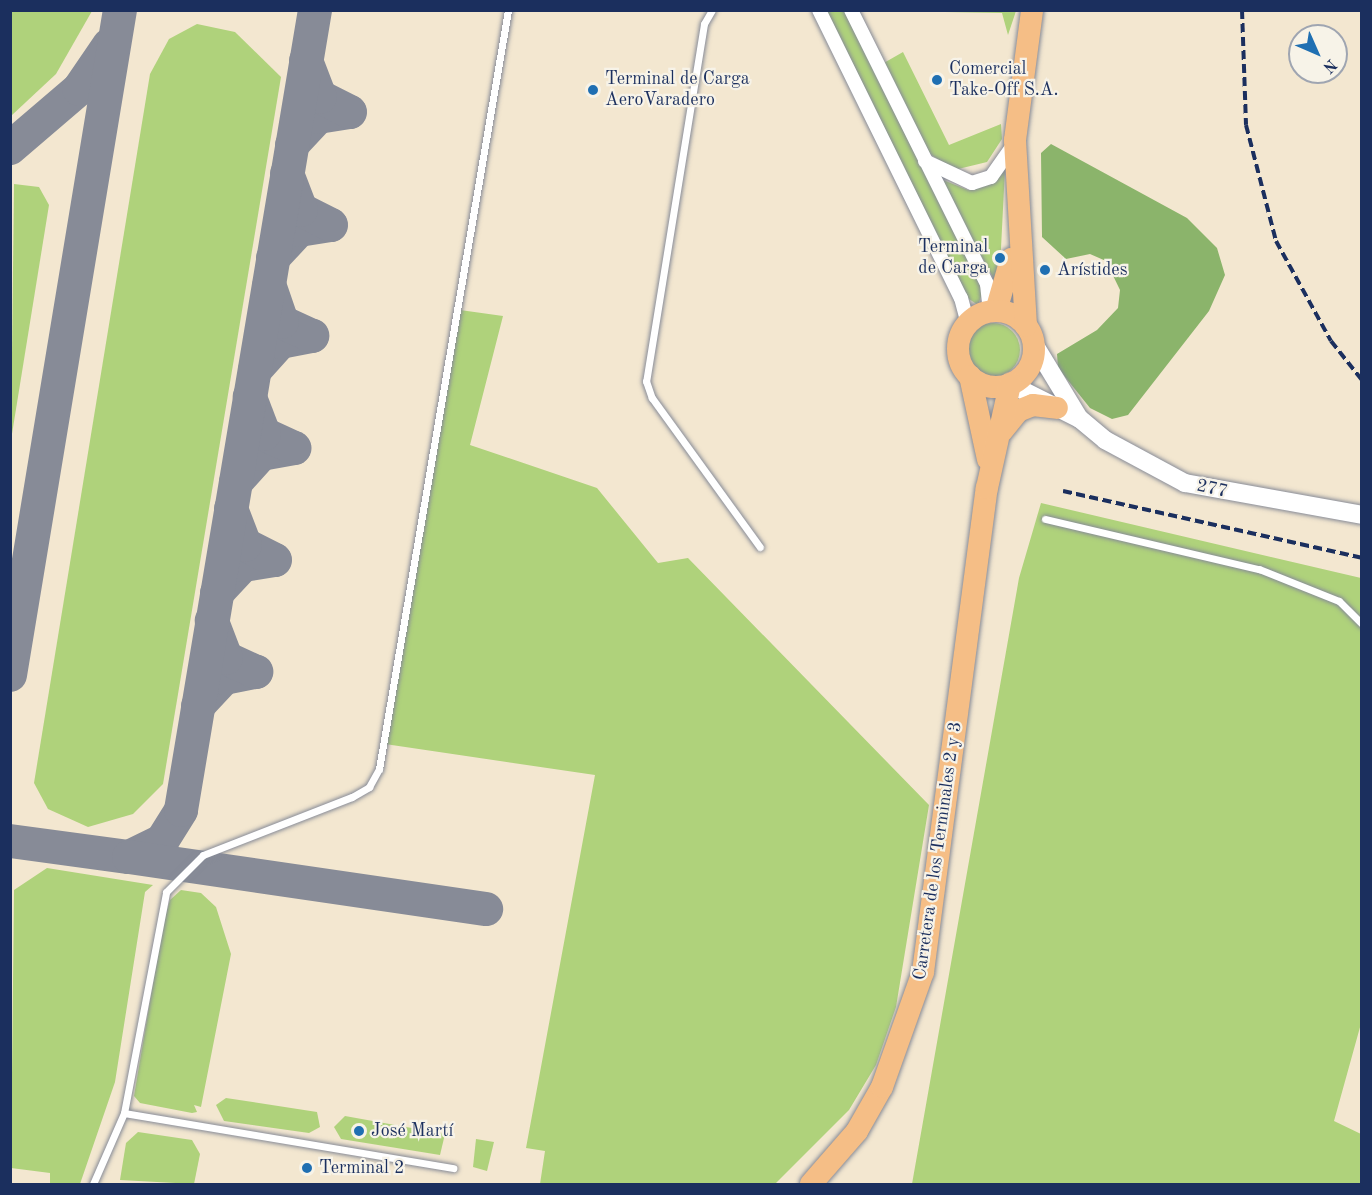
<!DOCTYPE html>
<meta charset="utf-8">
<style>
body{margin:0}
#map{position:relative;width:1372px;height:1195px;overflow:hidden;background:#f3e7d0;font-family:"Old Standard TT",serif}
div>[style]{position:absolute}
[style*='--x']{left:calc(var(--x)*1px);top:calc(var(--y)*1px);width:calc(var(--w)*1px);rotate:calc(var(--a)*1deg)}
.green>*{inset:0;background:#afd27b}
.round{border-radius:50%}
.forest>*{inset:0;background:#8bb46b}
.taxiway>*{height:34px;margin:-17px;padding:0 17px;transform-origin:17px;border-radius:17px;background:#878b97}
.roads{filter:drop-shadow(0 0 2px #878b97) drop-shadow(0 0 2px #878b97)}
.service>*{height:7px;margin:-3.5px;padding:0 3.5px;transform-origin:3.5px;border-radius:3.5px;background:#fff}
.minor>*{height:14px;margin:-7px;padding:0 7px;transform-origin:7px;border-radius:7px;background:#fff}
.tertiary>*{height:18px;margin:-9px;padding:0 9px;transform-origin:9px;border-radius:9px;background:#fff}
.primary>*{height:22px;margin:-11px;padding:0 11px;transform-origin:11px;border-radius:11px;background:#f5be86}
.primary>.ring{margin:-11px;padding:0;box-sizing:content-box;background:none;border:22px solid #f5be86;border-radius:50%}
.rail>*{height:4px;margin-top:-2px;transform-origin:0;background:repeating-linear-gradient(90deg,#1b2f5e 0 9px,transparent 0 13.5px)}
.dots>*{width:16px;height:16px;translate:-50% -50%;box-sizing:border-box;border:3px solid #f7f3e8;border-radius:50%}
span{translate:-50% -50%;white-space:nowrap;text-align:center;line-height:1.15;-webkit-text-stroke:4.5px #f7f3e8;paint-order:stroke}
.poi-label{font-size:18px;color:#1b2f5e}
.left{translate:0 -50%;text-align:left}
.right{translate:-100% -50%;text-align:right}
.street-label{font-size:18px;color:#1b2f5e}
.frame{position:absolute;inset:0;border:12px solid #1b2f5e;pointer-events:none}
.north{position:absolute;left:1288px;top:24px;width:60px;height:60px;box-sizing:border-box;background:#f7f3e8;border:2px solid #9fa5b1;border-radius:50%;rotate:135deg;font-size:16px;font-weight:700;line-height:24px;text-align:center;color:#1b2f5e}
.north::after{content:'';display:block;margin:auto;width:21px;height:27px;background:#1f6fb2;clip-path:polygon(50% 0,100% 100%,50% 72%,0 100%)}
</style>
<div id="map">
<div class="green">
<div style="clip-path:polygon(11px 10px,92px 11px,56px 74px,11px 116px)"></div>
<div style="clip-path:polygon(824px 11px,845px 11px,983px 291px,978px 305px,969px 299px)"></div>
<div style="clip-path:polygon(887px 11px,1016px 11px,1008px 35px,1002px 13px)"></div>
<div style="clip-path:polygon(197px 24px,235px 32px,281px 77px,163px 784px,133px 814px,88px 827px,48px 809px,34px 783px,150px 74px,169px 39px)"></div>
<div style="clip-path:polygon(903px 52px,949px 145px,1001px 124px,1002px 139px,987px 162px,954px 170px,924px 150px,882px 64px)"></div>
<div style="clip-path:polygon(1005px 169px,999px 288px,938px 178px,968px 190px,992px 182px)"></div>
<div style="clip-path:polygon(14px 184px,39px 187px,49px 205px,11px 440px)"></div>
<div style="clip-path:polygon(460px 310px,503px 316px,470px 445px,597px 488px,658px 563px,688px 558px,929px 805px,896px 1007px,876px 1065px,849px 1110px,775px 1184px,540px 1184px,545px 1151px,526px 1148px,595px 775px,385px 744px)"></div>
<div class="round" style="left:966px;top:323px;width:54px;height:54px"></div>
<div style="clip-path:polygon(1041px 503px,1361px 578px,1362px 1020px,1334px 1121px,1361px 1134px,1361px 1184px,912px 1184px,1019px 578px)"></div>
<div style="clip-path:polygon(47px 868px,153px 885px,145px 892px,115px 1082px,80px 1184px,50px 1184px,50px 1173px,11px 1168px,14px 890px)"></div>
<div style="clip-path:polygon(181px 890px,201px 893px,216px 907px,231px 954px,201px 1107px,194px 1105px,197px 1112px,192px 1113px,140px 1103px,134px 1096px,163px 924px,170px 900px)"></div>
<div style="clip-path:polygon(226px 1098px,317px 1112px,320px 1127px,309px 1133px,224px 1121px,216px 1105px)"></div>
<div style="clip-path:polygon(345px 1116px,445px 1134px,440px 1155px,341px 1139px,334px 1127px)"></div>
<div style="clip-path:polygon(138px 1132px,192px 1140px,200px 1154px,194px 1184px,120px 1180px,126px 1143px)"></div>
<div style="clip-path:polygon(476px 1139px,494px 1142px,487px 1171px,473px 1167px)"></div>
</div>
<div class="forest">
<div style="clip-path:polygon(1051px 144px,1187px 218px,1217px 248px,1225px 275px,1209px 311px,1128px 415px,1112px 419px,1090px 408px,1058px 368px,1057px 354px,1097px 330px,1118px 308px,1120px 290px,1106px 261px,1090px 254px,1066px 259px,1042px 237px,1041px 153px)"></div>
</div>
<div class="taxiway">
<div style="--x:292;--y:145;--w:38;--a:-47"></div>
<div style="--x:318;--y:117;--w:32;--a:-9"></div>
<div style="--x:350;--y:112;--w:34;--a:-153"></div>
<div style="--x:320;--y:97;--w:39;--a:-111"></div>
<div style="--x:10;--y:148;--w:91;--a:-40.5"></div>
<div style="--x:79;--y:89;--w:53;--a:-55.7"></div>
<div style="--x:273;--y:258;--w:38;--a:-47"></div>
<div style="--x:299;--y:230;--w:32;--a:-9"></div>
<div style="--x:331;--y:225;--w:34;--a:-153"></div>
<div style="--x:301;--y:210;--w:39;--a:-111"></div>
<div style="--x:255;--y:370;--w:38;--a:-48"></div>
<div style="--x:280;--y:342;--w:33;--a:-11"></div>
<div style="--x:312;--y:336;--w:33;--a:-155"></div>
<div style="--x:282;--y:322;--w:39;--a:-109"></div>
<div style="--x:236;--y:482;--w:38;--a:-48"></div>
<div style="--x:261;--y:454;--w:34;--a:-10"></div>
<div style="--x:294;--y:448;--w:33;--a:-155"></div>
<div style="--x:264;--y:434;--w:40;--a:-111"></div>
<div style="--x:217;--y:593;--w:38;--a:-47"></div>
<div style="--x:243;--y:565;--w:32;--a:-9"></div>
<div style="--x:275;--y:560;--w:34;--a:-153"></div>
<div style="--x:245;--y:545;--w:39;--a:-111"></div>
<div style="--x:10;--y:675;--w:674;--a:-80.61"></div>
<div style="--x:198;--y:706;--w:38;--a:-47"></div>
<div style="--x:224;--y:678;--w:33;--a:-11"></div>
<div style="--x:256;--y:672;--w:33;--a:-155"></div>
<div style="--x:226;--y:658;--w:40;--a:-111"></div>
<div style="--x:10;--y:841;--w:120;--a:7.7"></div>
<div style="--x:129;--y:857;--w:37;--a:-26"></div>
<div style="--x:162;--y:841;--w:36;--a:-58"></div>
<div style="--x:181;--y:810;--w:811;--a:-80.49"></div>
<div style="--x:129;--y:857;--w:361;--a:8.3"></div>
</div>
<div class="roads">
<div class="service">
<div style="--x:712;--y:10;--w:16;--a:120"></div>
<div style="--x:704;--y:24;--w:362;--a:99.2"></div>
<div style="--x:646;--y:381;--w:18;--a:71"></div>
<div style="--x:652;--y:398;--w:184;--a:54.1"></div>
<div style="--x:1045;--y:519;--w:220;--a:13.2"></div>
<div style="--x:1259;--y:569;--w:86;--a:21.8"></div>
<div style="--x:1339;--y:601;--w:33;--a:45"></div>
<div style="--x:124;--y:1113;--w:334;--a:9.5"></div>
<div style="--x:93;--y:1184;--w:77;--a:-66.4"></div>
<div style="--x:124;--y:1113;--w:225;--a:-79.2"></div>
<div style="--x:166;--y:892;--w:52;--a:-45"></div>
<div style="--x:203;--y:855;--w:160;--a:-21.3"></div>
<div style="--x:352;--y:797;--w:20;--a:-30"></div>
<div style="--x:369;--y:787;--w:21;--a:-61"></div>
<div style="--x:379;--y:769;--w:770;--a:-80.35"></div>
</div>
<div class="minor">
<div style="--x:819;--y:10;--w:321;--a:63.8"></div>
<div style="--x:961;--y:298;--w:27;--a:75"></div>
<div style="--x:851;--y:10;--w:306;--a:63.6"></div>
<div style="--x:987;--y:284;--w:27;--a:84"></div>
<div style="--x:925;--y:161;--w:52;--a:25.1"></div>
<div style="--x:972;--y:183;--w:20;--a:-18"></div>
<div style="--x:991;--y:177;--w:37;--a:-55"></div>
</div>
<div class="tertiary">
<div style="--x:1034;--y:344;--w:87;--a:58.7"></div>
<div style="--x:1010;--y:384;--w:78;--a:26.6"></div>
<div style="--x:1080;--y:419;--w:33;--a:40"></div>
<div style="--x:1105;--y:440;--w:91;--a:28.3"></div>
<div style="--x:1185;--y:483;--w:180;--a:10.2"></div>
</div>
<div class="primary">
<div style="--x:996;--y:311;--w:54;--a:-73.9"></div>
<div class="ring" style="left:958px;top:311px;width:54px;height:54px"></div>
<div style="--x:1026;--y:326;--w:186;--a:-93.4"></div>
<div style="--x:1015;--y:140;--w:131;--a:-82.5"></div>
<div style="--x:970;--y:376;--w:85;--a:77.8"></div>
<div style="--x:1002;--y:431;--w:26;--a:-51"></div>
<div style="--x:1018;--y:411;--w:16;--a:-22"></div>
<div style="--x:1033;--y:405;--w:24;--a:7"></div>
<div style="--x:811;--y:1184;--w:70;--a:-49"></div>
<div style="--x:857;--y:1131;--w:51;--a:-60.4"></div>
<div style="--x:882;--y:1087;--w:122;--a:-70.4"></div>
<div style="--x:923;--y:972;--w:488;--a:-82.5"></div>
<div style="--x:987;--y:488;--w:107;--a:-77.5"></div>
</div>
</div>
<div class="rail">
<div style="--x:1242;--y:10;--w:115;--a:88"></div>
<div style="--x:1246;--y:125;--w:120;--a:75.5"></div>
<div style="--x:1276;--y:241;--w:114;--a:61.2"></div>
<div style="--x:1331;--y:341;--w:50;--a:51.5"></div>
<div style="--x:1063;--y:491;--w:306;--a:12.6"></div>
</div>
<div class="dots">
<div style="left:937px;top:80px;background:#1f6fb2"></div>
<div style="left:593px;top:90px;background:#1f6fb2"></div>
<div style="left:1000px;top:258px;background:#1f6fb2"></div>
<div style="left:1045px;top:270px;background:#1f6fb2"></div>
<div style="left:359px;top:1131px;background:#1f6fb2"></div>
<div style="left:307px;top:1168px;background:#1f6fb2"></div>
</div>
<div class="poi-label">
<span class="left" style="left:949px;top:80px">Comercial<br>Take-Off S.A.</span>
<span class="left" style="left:605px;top:90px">Terminal de Carga<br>AeroVaradero</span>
<span class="right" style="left:988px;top:258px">Terminal<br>de Carga</span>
<span class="left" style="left:1057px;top:270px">Arístides</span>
<span class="left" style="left:371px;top:1131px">José Martí</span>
<span class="left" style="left:319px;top:1168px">Terminal 2</span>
</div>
<div class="street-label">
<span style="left:1212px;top:489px;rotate:12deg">277</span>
<span style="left:938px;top:851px;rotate:-82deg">Carretera de los Terminales 2 y 3</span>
</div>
<div class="frame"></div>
<div class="north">N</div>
</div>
